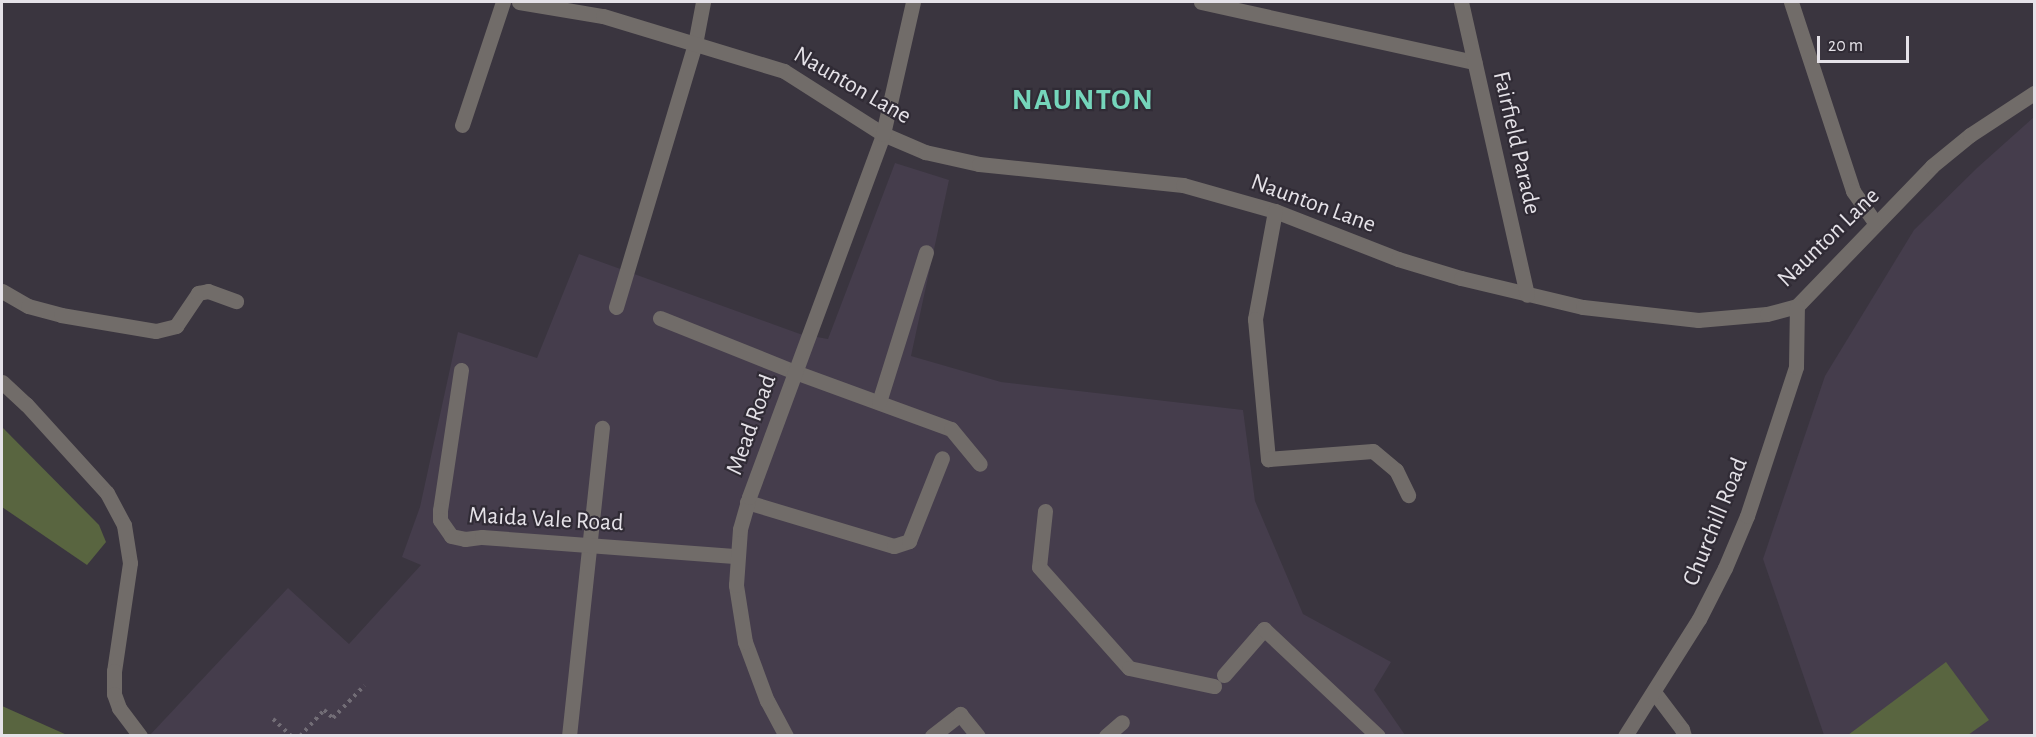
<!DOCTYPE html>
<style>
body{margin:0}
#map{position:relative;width:2036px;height:737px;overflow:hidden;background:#3a353f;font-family:"Alegreya Sans",sans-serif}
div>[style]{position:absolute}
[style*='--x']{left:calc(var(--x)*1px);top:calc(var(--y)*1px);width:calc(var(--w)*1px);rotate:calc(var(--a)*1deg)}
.built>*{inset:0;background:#453d4c}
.green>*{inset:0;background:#596540}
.path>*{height:4px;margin-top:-2px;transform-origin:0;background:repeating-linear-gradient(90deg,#726d76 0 3px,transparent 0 7.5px)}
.service>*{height:15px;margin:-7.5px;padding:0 7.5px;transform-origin:7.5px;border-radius:7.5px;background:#716c69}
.minor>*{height:15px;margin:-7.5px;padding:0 7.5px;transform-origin:7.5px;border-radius:7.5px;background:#716c69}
span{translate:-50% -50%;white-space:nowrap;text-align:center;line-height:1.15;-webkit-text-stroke:4.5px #302b35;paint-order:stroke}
.street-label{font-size:24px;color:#e5e2e8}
.district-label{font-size:30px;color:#75d5bb;font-weight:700;letter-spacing:1.5px}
.frame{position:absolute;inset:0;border:3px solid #e5e2e8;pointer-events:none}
.scale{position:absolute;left:1817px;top:36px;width:92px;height:27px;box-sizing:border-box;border:3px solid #e5e2e8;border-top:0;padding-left:8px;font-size:18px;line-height:21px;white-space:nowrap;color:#e5e2e8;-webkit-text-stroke:4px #302b35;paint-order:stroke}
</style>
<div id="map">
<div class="built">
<div style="clip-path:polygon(2034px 117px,2034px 735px,1824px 735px,1763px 559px,1825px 376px,1914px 230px,1977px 168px)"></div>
<div style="clip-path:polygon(895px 163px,949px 180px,911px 356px,1001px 382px,1243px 410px,1255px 501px,1303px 614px,1391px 662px,1374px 690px,1405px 735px,149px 736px,288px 588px,349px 644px,421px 565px,402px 557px,420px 507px,458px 332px,537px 358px,579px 254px,800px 334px,828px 339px)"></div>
</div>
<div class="green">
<div style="clip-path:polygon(2px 427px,99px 525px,106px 542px,87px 565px,2px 507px)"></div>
<div style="clip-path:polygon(1946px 662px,1989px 720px,1968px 735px,1848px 735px)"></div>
<div style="clip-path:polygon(2px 706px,67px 735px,2px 735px)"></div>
</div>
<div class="path">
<div style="--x:273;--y:719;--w:25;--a:43"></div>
<div style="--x:300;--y:736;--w:35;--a:-47"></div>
<div style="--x:324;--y:710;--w:12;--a:42"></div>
<div style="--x:333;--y:718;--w:45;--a:-45.9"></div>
</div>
<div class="service">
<div style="--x:1201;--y:2;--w:280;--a:12.4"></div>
<div style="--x:2;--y:291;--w:30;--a:30"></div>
<div style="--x:28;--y:306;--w:34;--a:15"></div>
<div style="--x:61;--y:315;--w:96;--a:9.6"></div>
<div style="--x:156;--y:331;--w:21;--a:-14"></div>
<div style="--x:176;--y:326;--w:40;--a:-56"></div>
<div style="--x:198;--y:293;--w:10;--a:-11"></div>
<div style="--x:208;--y:291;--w:30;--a:20"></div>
<div style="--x:616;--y:307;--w:275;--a:-73.3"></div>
<div style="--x:695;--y:44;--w:43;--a:-79.2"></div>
<div style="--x:660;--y:318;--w:145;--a:21.8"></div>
<div style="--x:795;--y:372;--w:166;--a:20.1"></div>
<div style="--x:951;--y:429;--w:45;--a:50.4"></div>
<div style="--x:879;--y:402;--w:157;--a:-72.6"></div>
<div style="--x:747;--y:502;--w:153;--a:16.7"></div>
<div style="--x:894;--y:546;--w:16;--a:-18"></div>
<div style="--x:909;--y:541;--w:89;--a:-68.3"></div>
<div style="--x:1045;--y:511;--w:56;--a:96.1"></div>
<div style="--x:1039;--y:567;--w:135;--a:48.3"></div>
<div style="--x:1129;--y:668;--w:87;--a:12"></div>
<div style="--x:1224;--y:675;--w:61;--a:-49"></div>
<div style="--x:1264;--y:629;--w:156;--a:43.2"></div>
<div style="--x:569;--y:736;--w:310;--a:-83.9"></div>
<div style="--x:932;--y:736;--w:36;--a:-38"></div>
<div style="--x:960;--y:714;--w:28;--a:51"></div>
<div style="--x:1106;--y:736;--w:21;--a:-41"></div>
</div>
<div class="minor">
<div style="--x:519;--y:2;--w:85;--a:9.5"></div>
<div style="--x:603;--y:16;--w:189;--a:16.9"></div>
<div style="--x:784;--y:71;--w:117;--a:32.5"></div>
<div style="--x:883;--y:134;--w:46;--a:23.2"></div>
<div style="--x:925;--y:152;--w:55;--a:12.5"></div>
<div style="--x:979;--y:164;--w:205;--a:5.9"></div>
<div style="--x:1183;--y:185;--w:96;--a:15.8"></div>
<div style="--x:1275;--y:211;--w:132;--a:21.3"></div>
<div style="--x:1398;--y:259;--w:66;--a:16.8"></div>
<div style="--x:1461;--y:278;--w:125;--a:13.4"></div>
<div style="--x:1583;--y:307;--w:116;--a:6.4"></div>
<div style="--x:1698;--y:320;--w:69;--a:-5"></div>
<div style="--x:1767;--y:314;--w:31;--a:-15"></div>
<div style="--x:1797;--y:306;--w:194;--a:-46"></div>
<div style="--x:1932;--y:166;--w:49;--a:-39.2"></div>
<div style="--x:1970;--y:135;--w:77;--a:-33.3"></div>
<div style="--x:1461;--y:2;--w:300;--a:77.3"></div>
<div style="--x:1791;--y:2;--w:199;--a:71.8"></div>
<div style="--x:1853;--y:191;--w:40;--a:55.1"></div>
<div style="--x:462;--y:125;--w:130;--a:-71.6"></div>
<div style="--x:1275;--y:211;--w:110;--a:100.5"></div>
<div style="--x:1255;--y:319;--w:141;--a:84.7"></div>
<div style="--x:1268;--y:459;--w:105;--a:-4.4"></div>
<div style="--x:1373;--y:451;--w:30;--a:40"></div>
<div style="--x:1396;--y:470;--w:28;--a:64"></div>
<div style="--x:461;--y:370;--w:142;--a:98.5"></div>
<div style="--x:440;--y:510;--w:10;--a:90"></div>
<div style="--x:440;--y:520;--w:19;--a:55"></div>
<div style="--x:451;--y:536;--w:14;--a:12"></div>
<div style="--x:465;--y:539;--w:17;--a:-7"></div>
<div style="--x:482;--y:537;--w:256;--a:4.3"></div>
<div style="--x:2;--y:382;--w:33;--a:43"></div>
<div style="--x:26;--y:404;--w:120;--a:47.7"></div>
<div style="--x:107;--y:493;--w:36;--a:62"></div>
<div style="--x:124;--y:525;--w:38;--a:81"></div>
<div style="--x:130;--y:563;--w:109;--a:98.4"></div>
<div style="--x:114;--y:671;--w:23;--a:90"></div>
<div style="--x:114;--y:694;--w:15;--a:70"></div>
<div style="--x:119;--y:708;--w:35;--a:53"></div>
<div style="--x:1654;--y:692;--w:46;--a:52.9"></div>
<div style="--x:1682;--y:729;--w:7;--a:74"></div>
<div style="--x:786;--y:736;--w:40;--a:-118"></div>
<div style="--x:767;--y:701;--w:63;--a:-110.4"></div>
<div style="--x:745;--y:642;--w:58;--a:-99"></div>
<div style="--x:736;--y:585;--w:56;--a:-85.9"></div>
<div style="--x:740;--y:529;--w:33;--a:-74"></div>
<div style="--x:749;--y:497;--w:387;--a:-69.7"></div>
<div style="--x:883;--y:134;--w:135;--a:-77.2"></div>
<div style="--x:1625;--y:736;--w:138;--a:-57.7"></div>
<div style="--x:1699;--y:619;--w:57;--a:-63"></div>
<div style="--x:1725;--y:568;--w:56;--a:-67.1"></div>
<div style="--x:1747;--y:516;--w:157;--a:-71.8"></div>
<div style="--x:1796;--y:367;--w:61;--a:-89.1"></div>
</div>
<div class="street-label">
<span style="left:852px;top:86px;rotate:30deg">Naunton Lane</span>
<span style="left:1516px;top:143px;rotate:77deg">Fairfield Parade</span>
<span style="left:1313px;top:204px;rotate:20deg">Naunton Lane</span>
<span style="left:1829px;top:238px;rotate:-44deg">Naunton Lane</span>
<span style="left:752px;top:425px;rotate:-70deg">Mead Road</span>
<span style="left:546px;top:520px;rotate:3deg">Maida Vale Road</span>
<span style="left:1716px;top:522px;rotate:-68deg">Churchill Road</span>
</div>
<div class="district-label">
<span style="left:1083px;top:100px">NAUNTON</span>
</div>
<div class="frame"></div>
<div class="scale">20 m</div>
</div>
